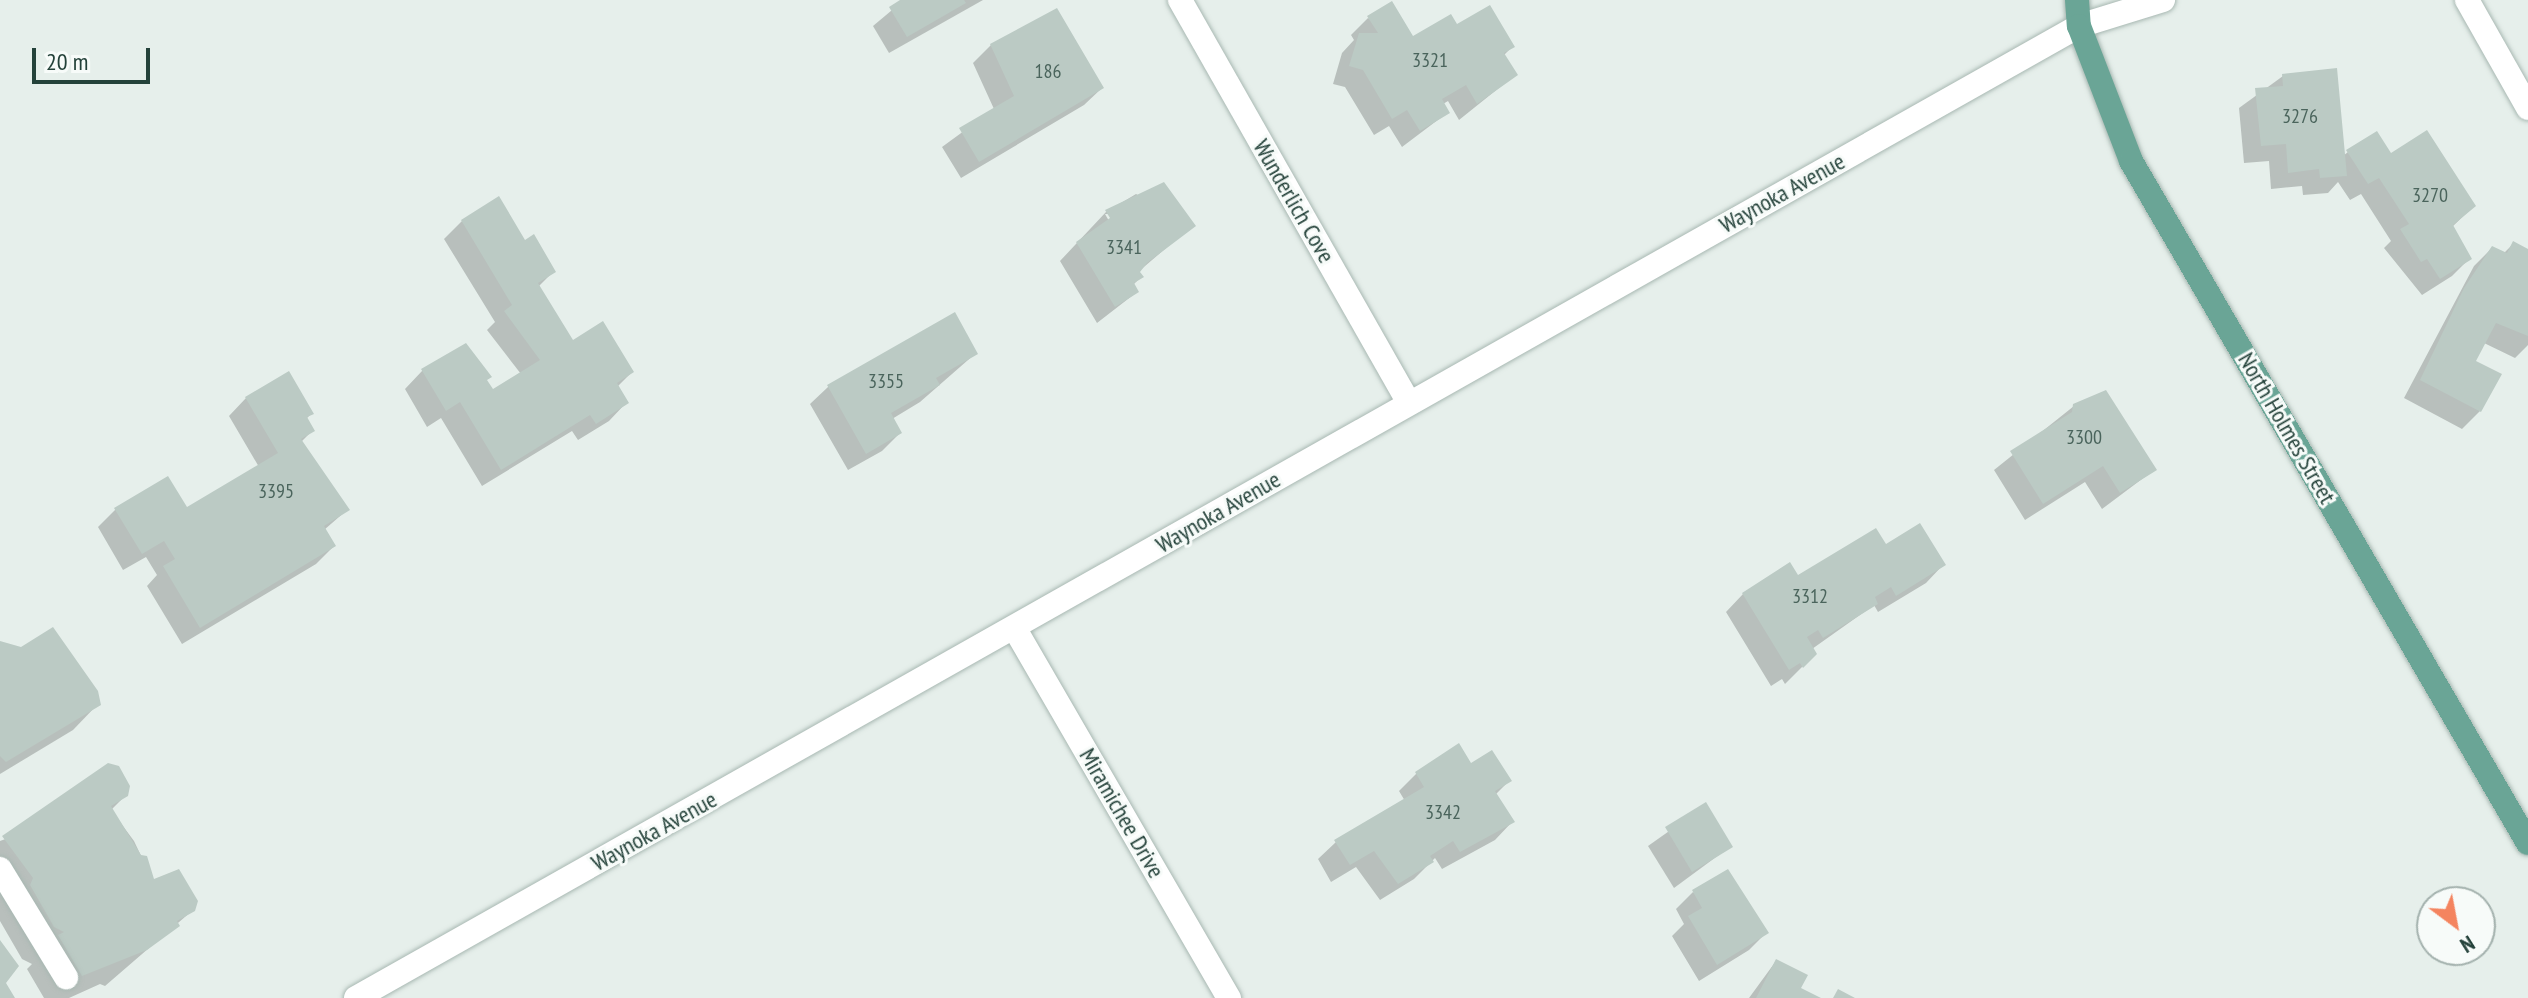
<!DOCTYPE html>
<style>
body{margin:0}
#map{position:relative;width:2528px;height:998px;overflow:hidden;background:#e6efeb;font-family:"PT Sans Narrow",sans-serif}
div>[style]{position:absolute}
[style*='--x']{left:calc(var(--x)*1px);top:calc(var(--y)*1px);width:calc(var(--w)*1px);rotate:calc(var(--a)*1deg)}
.shadow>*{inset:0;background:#0003}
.building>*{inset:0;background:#bbcac4}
.roads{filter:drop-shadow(0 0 2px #a8b8b2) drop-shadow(0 0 2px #a8b8b2)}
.minor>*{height:24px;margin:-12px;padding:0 12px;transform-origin:12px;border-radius:12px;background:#fff}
.major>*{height:24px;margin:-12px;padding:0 12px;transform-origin:12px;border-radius:12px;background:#6aa596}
span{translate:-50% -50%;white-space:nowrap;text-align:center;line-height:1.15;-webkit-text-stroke:6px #f7fbf9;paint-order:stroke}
.number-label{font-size:20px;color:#4a645c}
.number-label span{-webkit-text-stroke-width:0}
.street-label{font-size:24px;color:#24423a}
.north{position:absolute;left:2416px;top:886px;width:80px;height:80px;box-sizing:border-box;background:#f7fbf9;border:2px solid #a3b1ad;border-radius:50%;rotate:148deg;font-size:22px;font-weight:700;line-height:32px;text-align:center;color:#24423a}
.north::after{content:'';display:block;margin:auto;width:28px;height:36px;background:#f4845f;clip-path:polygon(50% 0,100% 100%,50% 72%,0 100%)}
.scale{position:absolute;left:32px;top:48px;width:118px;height:36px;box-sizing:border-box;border:4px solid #24423a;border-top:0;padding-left:10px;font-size:24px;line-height:28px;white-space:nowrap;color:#24423a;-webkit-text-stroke:6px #f7fbf9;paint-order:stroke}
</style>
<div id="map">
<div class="shadow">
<div style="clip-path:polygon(904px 0,983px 0,889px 53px,873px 26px)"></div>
<div style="clip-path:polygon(1056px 10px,1102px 88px,1084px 105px,961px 178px,942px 147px,994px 109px,973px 63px,991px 45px)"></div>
<div style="clip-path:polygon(1368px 18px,1413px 39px,1456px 27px,1513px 46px,1503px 56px,1515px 75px,1459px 120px,1448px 101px,1443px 104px,1447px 113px,1402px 147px,1389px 126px,1374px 135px,1345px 87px,1333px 84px,1342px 53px,1354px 40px,1351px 35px)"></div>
<div style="clip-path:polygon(2283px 76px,2343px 156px,2348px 152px,2391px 156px,2474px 206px,2452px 227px,2470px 258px,2452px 276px,2422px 295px,2384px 248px,2391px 241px,2361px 194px,2350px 200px,2338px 182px,2328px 193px,2303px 195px,2302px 186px,2271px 189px,2269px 161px,2244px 163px,2239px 108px)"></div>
<div style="clip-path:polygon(evenodd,1136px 194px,1193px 225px,1138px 272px,1141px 277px,1133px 285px,1137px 292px,1097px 323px,1060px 261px,1106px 212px,1136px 194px,1105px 214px,1110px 214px,1113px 228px,1105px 214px)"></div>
<div style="clip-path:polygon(462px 221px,524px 242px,554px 271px,538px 287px,572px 343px,632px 372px,617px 387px,626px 403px,609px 421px,578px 440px,572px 431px,482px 486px,441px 418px,427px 427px,405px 389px,422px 371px,466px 345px,492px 392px,521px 374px,487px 330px,495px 322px,444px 239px)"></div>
<div style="clip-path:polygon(2514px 243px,2528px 251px,2528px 345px,2515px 358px,2484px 343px,2474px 362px,2480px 411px,2462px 429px,2404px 398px,2474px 266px,2492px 248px,2503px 254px)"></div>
<div style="clip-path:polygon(954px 315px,976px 353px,920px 402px,892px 419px,900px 433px,882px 451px,848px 470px,810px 404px,828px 387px)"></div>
<div style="clip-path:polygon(246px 398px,312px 413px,306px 419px,313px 430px,300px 443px,347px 510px,324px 530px,334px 546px,316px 564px,182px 644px,147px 586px,157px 575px,146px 557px,123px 570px,98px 527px,115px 510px,186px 510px,259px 467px,229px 416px)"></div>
<div style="clip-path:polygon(2074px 406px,2154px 470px,2102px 509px,2085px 482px,2025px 520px,1994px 470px)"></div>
<div style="clip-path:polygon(1886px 547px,1943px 565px,1926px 583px,1878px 612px,1874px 605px,1812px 649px,1815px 654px,1785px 684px,1782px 679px,1771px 686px,1726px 612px,1743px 594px)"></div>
<div style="clip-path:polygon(0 642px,98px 704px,73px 730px,0 774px)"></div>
<div style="clip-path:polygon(1470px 766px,1509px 781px,1495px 795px,1512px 822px,1495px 840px,1442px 869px,1435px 858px,1414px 879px,1380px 900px,1356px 867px,1331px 882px,1318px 859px,1336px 842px,1405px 801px,1399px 791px,1416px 774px)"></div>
<div style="clip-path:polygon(126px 795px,111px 810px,134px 841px,153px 881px,193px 910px,105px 986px,100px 984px,69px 998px,44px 998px,27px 969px,32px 964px,22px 959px,0 921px,0 841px)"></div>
<div style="clip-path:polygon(1706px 805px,1731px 846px,1674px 888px,1648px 846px)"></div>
<div style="clip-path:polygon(1693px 892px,1766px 933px,1749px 950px,1699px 981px,1672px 936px,1684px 924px,1676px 909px)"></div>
<div style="clip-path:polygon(1776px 961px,1798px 988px,1817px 998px,1749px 998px)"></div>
</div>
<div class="building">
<div style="clip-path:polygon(900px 0,964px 0,966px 3px,907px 37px,889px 7px)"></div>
<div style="clip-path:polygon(1392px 1px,1413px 36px,1451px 14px,1457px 24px,1490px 5px,1515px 47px,1504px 53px,1518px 75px,1477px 104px,1466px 85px,1442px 99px,1450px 113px,1420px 131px,1407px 110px,1392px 119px,1363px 70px,1349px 66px,1359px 33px,1378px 33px,1367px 16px)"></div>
<div style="clip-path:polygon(1057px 8px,1104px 88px,979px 162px,959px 128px,1014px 96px,990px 44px)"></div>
<div style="clip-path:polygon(2337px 68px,2347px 176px,2320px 178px,2319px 169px,2288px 173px,2286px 144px,2261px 146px,2255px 88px,2283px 86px,2282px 74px)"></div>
<div style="clip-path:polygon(2427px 130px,2476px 206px,2453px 225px,2472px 259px,2440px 279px,2427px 259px,2421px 262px,2400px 229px,2409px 224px,2379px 178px,2368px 184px,2346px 150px,2377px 131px,2391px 153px)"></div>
<div style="clip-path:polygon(1164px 182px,1196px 226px,1147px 263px,1140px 272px,1144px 277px,1134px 283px,1139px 292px,1115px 307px,1076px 242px,1110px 218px,1105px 210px)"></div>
<div style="clip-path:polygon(499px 196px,525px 240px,534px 234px,556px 272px,538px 283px,573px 340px,603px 321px,634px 372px,617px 383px,629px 403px,596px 424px,590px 415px,501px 470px,460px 402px,446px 411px,421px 369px,466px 343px,492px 377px,487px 380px,493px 389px,540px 360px,504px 311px,512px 305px,461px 220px)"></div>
<div style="clip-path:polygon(2513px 241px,2528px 249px,2528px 336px,2496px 323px,2476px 361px,2502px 374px,2481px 412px,2420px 380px,2464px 288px,2492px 246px,2507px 253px)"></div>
<div style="clip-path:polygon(955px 312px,978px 354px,936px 378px,940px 385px,891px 413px,902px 433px,866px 454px,827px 385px)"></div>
<div style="clip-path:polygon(289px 371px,314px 414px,307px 417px,315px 431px,301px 439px,350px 510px,324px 526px,336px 546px,200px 628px,163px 566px,175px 559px,164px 541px,142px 554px,114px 508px,168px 476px,187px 507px,278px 453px,245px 397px)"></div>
<div style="clip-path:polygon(2106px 390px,2157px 470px,2120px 493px,2103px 466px,2043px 504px,2010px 451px,2072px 412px,2073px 404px)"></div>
<div style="clip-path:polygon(1920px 523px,1946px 565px,1896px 596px,1891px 587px,1875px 597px,1878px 604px,1823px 638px,1818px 630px,1807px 637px,1817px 654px,1803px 668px,1800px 663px,1789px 670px,1742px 593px,1790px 562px,1798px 575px,1876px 528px,1886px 544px)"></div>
<div style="clip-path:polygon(53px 627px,98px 691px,101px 705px,6px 762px,0 756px,0 641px,21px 647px)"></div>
<div style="clip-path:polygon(1459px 743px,1471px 763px,1492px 750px,1512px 781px,1495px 791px,1515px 822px,1460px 852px,1453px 841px,1430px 856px,1434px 862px,1398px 884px,1374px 851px,1350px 865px,1334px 840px,1424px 787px,1415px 772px)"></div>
<div style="clip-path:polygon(108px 763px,119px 766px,130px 786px,128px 796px,111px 806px,141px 855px,147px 856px,154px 879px,179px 869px,198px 901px,195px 911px,177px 921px,180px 926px,147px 950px,82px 976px,58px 935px,64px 932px,54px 927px,30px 885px,33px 878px,2px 836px)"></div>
<div style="clip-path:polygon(1706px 802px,1733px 847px,1692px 872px,1665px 827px)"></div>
<div style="clip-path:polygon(1728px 869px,1769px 933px,1717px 965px,1688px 916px,1702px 908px,1692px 890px)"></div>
<div style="clip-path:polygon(0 940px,19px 966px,6px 983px,15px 998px,0 998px)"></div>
<div style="clip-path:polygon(1776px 959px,1808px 975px,1801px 988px,1821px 998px,1756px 998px)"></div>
<div style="clip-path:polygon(1838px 989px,1855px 998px,1833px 998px)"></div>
</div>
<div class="roads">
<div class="minor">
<div style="--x:1180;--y:0;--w:462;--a:60.4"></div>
<div style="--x:2467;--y:0;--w:124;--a:60.5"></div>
<div style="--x:1015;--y:629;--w:427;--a:59.9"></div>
<div style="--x:0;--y:869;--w:127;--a:58.6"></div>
<div style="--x:356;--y:998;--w:1978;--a:-29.43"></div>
<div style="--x:2079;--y:26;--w:88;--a:-17.2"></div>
</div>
<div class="major">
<div style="--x:2077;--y:0;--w:26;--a:86"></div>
<div style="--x:2079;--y:26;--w:145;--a:68.9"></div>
<div style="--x:2131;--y:161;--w:789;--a:59.8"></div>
</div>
</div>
<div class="number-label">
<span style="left:1430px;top:60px">3321</span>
<span style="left:1048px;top:71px">186</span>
<span style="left:2300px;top:116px">3276</span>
<span style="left:2430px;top:195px">3270</span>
<span style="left:1124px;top:247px">3341</span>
<span style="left:886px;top:381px">3355</span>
<span style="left:2084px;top:437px">3300</span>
<span style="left:276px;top:491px">3395</span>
<span style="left:1810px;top:596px">3312</span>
<span style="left:1443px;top:812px">3342</span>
</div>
<div class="street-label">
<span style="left:1782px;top:193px;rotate:-29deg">Waynoka Avenue</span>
<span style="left:1294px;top:201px;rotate:60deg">Wunderlich Cove</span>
<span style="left:2287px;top:428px;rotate:60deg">North Holmes Street</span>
<span style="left:1218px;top:512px;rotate:-30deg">Waynoka Avenue</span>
<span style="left:1122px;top:813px;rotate:60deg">Miramichee Drive</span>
<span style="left:654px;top:831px;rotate:-29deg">Waynoka Avenue</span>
</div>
<div class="north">N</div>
<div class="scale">20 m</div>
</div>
